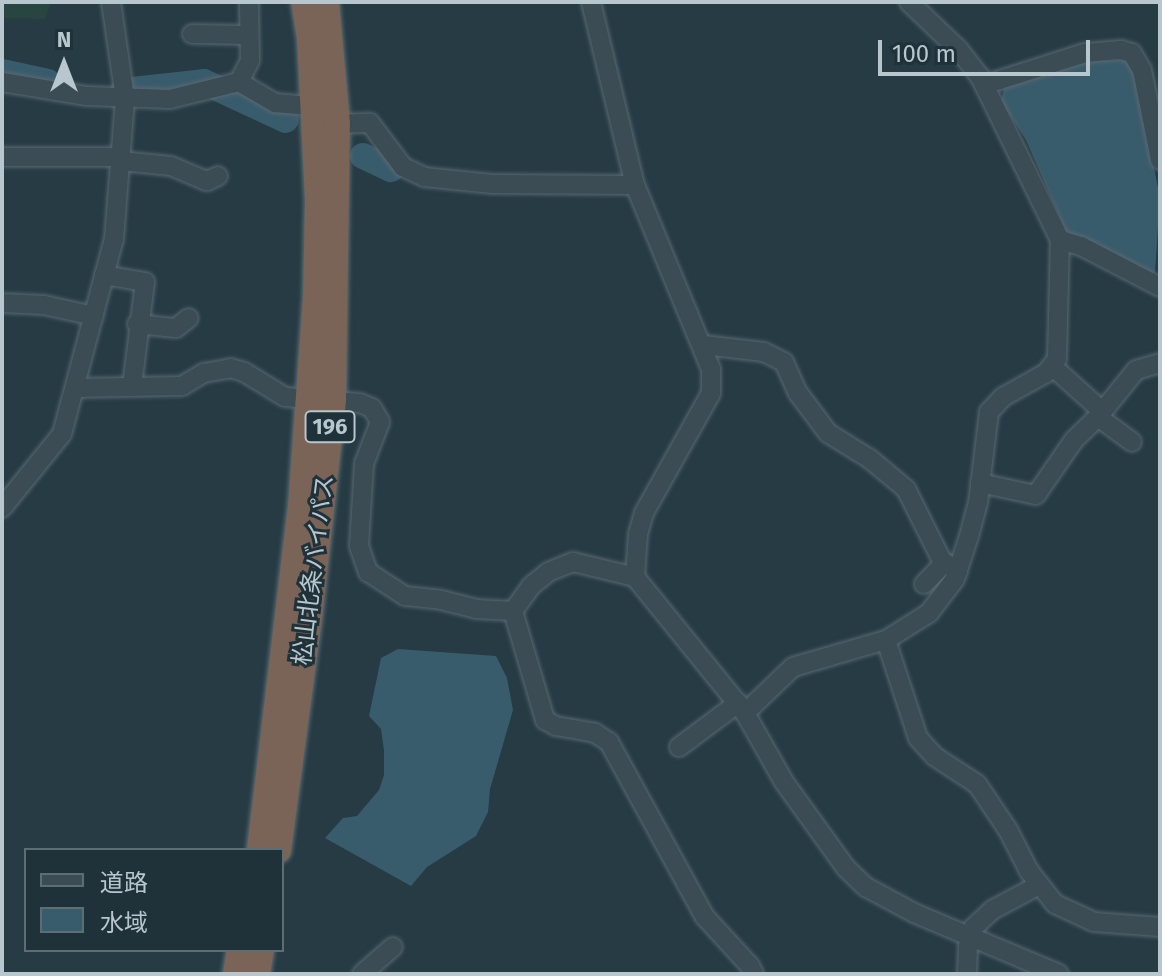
<!DOCTYPE html>
<meta charset="utf-8">
<style>
body{margin:0}
#map{position:relative;width:1162px;height:976px;overflow:hidden;background:#263b44;font-family:"Fira Sans","Noto Sans JP",sans-serif}
div>[style]{position:absolute}
[style*='--x']{left:calc(var(--x)*1px);top:calc(var(--y)*1px);width:calc(var(--w)*1px);rotate:calc(var(--a)*1deg)}
.green>*{inset:0;background:#284541}
.water>*{inset:0;background:#395c6c}
.river>*{height:26px;margin:-13px;padding:0 13px;transform-origin:13px;border-radius:13px;background:#395c6c}
.roads{filter:drop-shadow(0 0 2px #596971) drop-shadow(0 0 2px #596971)}
.minor>*{height:18px;margin:-9px;padding:0 9px;transform-origin:9px;border-radius:9px;background:#3b4c54}
.highway>*{height:26px;margin:-13px;padding:0 13px;transform-origin:13px;border-radius:13px;background:#7a6357}
span{translate:-50% -50%;white-space:nowrap;text-align:center;line-height:1.15;-webkit-text-stroke:6px #1f3139;paint-order:stroke}
.shield-label span{padding:2px 6px;background:#1f3139;border:2px solid;border-radius:6px;-webkit-text-stroke-width:0}
.shield-label{font-size:22px;color:#b8c6cd;font-weight:700}
.street-label{font-size:24px;color:#b8c6cd}
.frame{position:absolute;inset:0;border:4px solid #b8c6cd;pointer-events:none}
.legend{position:absolute;left:24px;top:848px;width:260px;height:104px;box-sizing:border-box;background:#1f3139;border:2px solid #5c6d74;margin:0;padding:10px 14px;list-style:none;font-size:24px;color:#b8c6cd}
.legend li{display:flex;align-items:center;gap:16px;height:40px}
.legend b{width:40px;border:2px solid #5c6d74}
.north{position:absolute;left:24px;top:24px;width:80px;height:80px;-webkit-text-stroke:6px #1f3139;paint-order:stroke;rotate:0deg;font-size:22px;font-weight:700;line-height:32px;text-align:center;color:#b8c6cd}
.north::after{content:'';display:block;margin:auto;width:28px;height:36px;background:#b8c6cd;clip-path:polygon(50% 0,100% 100%,50% 72%,0 100%)}
.scale{position:absolute;left:878px;top:40px;width:212px;height:36px;box-sizing:border-box;border:4px solid #b8c6cd;border-top:0;padding-left:10px;font-size:24px;line-height:28px;white-space:nowrap;color:#b8c6cd;-webkit-text-stroke:6px #1f3139;paint-order:stroke}
</style>
<div id="map">
<div class="green">
<div style="clip-path:polygon(2px 2px,48px 2px,50px 4px,45px 19px,2px 18px)"></div>
</div>
<div class="water">
<div style="clip-path:polygon(1124px 60px,1131px 67px,1139px 93px,1160px 198px,1155px 272px,1148px 275px,1066px 231px,1026px 140px,1001px 102px,1004px 87px,1091px 61px)"></div>
<div style="clip-path:polygon(398px 649px,496px 656px,507px 678px,513px 710px,490px 789px,488px 812px,476px 836px,427px 867px,411px 886px,325px 838px,343px 818px,357px 816px,379px 790px,384px 775px,384px 750px,381px 729px,369px 716px,381px 658px)"></div>
</div>
<div class="river">
<div style="--x:2;--y:72;--w:47;--a:12.3"></div>
<div style="--x:123;--y:91;--w:81;--a:-6.3"></div>
<div style="--x:204;--y:82;--w:90;--a:24.9"></div>
<div style="--x:363;--y:156;--w:31;--a:25"></div>
</div>
<div class="roads">
<div class="minor">
<div style="--x:591;--y:2;--w:188;--a:76.5"></div>
<div style="--x:635;--y:185;--w:199;--a:67.6"></div>
<div style="--x:711;--y:369;--w:24;--a:90"></div>
<div style="--x:711;--y:393;--w:137;--a:119.2"></div>
<div style="--x:644;--y:513;--w:22;--a:106"></div>
<div style="--x:638;--y:534;--w:43;--a:94"></div>
<div style="--x:192;--y:34;--w:57;--a:1"></div>
<div style="--x:2;--y:82;--w:86;--a:9.4"></div>
<div style="--x:87;--y:96;--w:83;--a:2.1"></div>
<div style="--x:170;--y:99;--w:71;--a:-13.8"></div>
<div style="--x:239;--y:82;--w:25;--a:-63"></div>
<div style="--x:250;--y:60;--w:58;--a:-91"></div>
<div style="--x:239;--y:82;--w:42;--a:30.3"></div>
<div style="--x:275;--y:103;--w:38;--a:5"></div>
<div style="--x:984;--y:85;--w:106;--a:-17.6"></div>
<div style="--x:1085;--y:53;--w:36;--a:-5"></div>
<div style="--x:1121;--y:50;--w:11;--a:15"></div>
<div style="--x:1132;--y:53;--w:20;--a:60"></div>
<div style="--x:1142;--y:70;--w:92;--a:78.7"></div>
<div style="--x:337;--y:124;--w:33;--a:-2"></div>
<div style="--x:370;--y:123;--w:55;--a:53.1"></div>
<div style="--x:403;--y:167;--w:23;--a:25"></div>
<div style="--x:424;--y:177;--w:69;--a:5.8"></div>
<div style="--x:493;--y:184;--w:142;--a:0.4"></div>
<div style="--x:2;--y:157;--w:119;--a:0"></div>
<div style="--x:121;--y:161;--w:50;--a:5.7"></div>
<div style="--x:171;--y:166;--w:39;--a:23"></div>
<div style="--x:207;--y:181;--w:12;--a:-24"></div>
<div style="--x:1060;--y:240;--w:22;--a:16"></div>
<div style="--x:1081;--y:246;--w:89;--a:27.4"></div>
<div style="--x:104;--y:275;--w:42;--a:9.7"></div>
<div style="--x:145;--y:282;--w:106;--a:97.1"></div>
<div style="--x:2;--y:303;--w:42;--a:2.7"></div>
<div style="--x:44;--y:305;--w:51;--a:12.4"></div>
<div style="--x:137;--y:324;--w:39;--a:6"></div>
<div style="--x:176;--y:328;--w:16;--a:-38"></div>
<div style="--x:704;--y:345;--w:60;--a:6.7"></div>
<div style="--x:764;--y:352;--w:22;--a:27"></div>
<div style="--x:784;--y:362;--w:34;--a:66"></div>
<div style="--x:798;--y:393;--w:50;--a:53.1"></div>
<div style="--x:828;--y:433;--w:49;--a:31.8"></div>
<div style="--x:870;--y:459;--w:47;--a:39.8"></div>
<div style="--x:906;--y:489;--w:80;--a:63.4"></div>
<div style="--x:942;--y:561;--w:19;--a:32"></div>
<div style="--x:1053;--y:367;--w:66;--a:41.9"></div>
<div style="--x:76;--y:388;--w:106;--a:-1.1"></div>
<div style="--x:182;--y:386;--w:26;--a:-31"></div>
<div style="--x:204;--y:373;--w:27;--a:-10"></div>
<div style="--x:231;--y:368;--w:14;--a:17"></div>
<div style="--x:244;--y:372;--w:48;--a:31.4"></div>
<div style="--x:285;--y:397;--w:75;--a:4.6"></div>
<div style="--x:360;--y:403;--w:13;--a:23"></div>
<div style="--x:372;--y:408;--w:16;--a:60"></div>
<div style="--x:380;--y:422;--w:45;--a:110.9"></div>
<div style="--x:364;--y:464;--w:82;--a:93.5"></div>
<div style="--x:359;--y:546;--w:28;--a:71"></div>
<div style="--x:368;--y:572;--w:44;--a:33"></div>
<div style="--x:405;--y:596;--w:36;--a:6"></div>
<div style="--x:441;--y:600;--w:36;--a:14"></div>
<div style="--x:476;--y:609;--w:37;--a:3"></div>
<div style="--x:1098;--y:417;--w:42;--a:36.3"></div>
<div style="--x:980;--y:483;--w:57;--a:12.1"></div>
<div style="--x:1036;--y:495;--w:67;--a:-55.4"></div>
<div style="--x:1074;--y:440;--w:33;--a:-44"></div>
<div style="--x:1098;--y:417;--w:60;--a:-51"></div>
<div style="--x:1136;--y:370;--w:25;--a:-16"></div>
<div style="--x:2;--y:508;--w:95;--a:-51"></div>
<div style="--x:62;--y:434;--w:202;--a:-75.1"></div>
<div style="--x:114;--y:239;--w:141;--a:-85.5"></div>
<div style="--x:125;--y:98;--w:97;--a:-98.3"></div>
<div style="--x:924;--y:584;--w:29;--a:-46"></div>
<div style="--x:513;--y:611;--w:31;--a:-54"></div>
<div style="--x:531;--y:586;--w:22;--a:-39"></div>
<div style="--x:548;--y:572;--w:27;--a:-22"></div>
<div style="--x:573;--y:562;--w:64;--a:13.6"></div>
<div style="--x:635;--y:577;--w:175;--a:51"></div>
<div style="--x:745;--y:713;--w:79;--a:60.5"></div>
<div style="--x:784;--y:782;--w:106;--a:54.2"></div>
<div style="--x:846;--y:868;--w:28;--a:44"></div>
<div style="--x:866;--y:887;--w:55;--a:28.4"></div>
<div style="--x:914;--y:913;--w:157;--a:22.8"></div>
<div style="--x:513;--y:611;--w:114;--a:73.6"></div>
<div style="--x:545;--y:720;--w:13;--a:29"></div>
<div style="--x:556;--y:726;--w:40;--a:10"></div>
<div style="--x:595;--y:733;--w:17;--a:33"></div>
<div style="--x:609;--y:742;--w:200;--a:61.3"></div>
<div style="--x:705;--y:917;--w:67;--a:47.4"></div>
<div style="--x:750;--y:966;--w:9;--a:63"></div>
<div style="--x:886;--y:640;--w:103;--a:71.9"></div>
<div style="--x:918;--y:738;--w:24;--a:48"></div>
<div style="--x:934;--y:756;--w:51;--a:33.1"></div>
<div style="--x:977;--y:784;--w:55;--a:56"></div>
<div style="--x:1008;--y:830;--w:46;--a:62.9"></div>
<div style="--x:1029;--y:871;--w:42;--a:51.8"></div>
<div style="--x:1055;--y:904;--w:43;--a:24.8"></div>
<div style="--x:1094;--y:922;--w:66;--a:4.3"></div>
<div style="--x:745;--y:713;--w:66;--a:-43.8"></div>
<div style="--x:793;--y:667;--w:97;--a:-16.2"></div>
<div style="--x:886;--y:640;--w:51;--a:-32.1"></div>
<div style="--x:929;--y:613;--w:43;--a:-52.6"></div>
<div style="--x:955;--y:579;--w:45;--a:-72"></div>
<div style="--x:969;--y:536;--w:34;--a:-75"></div>
<div style="--x:978;--y:503;--w:92;--a:-83.1"></div>
<div style="--x:989;--y:412;--w:21;--a:-47"></div>
<div style="--x:1003;--y:397;--w:49;--a:-29.2"></div>
<div style="--x:1046;--y:373;--w:18;--a:-52"></div>
<div style="--x:1057;--y:359;--w:119;--a:-88.6"></div>
<div style="--x:1060;--y:240;--w:182;--a:-116.1"></div>
<div style="--x:980;--y:77;--w:36;--a:-128"></div>
<div style="--x:958;--y:49;--w:68;--a:-136.2"></div>
<div style="--x:679;--y:747;--w:74;--a:-36.7"></div>
<div style="--x:362;--y:974;--w:41;--a:-41.1"></div>
<div style="--x:967;--y:974;--w:28;--a:-88"></div>
<div style="--x:968;--y:946;--w:19;--a:-74"></div>
<div style="--x:973;--y:928;--w:26;--a:-43"></div>
<div style="--x:992;--y:910;--w:53;--a:-28"></div>
</div>
<div class="highway">
<div style="--x:260;--y:850;--w:345;--a:-83.2"></div>
<div style="--x:301;--y:507;--w:211;--a:-85.9"></div>
<div style="--x:316;--y:297;--w:97;--a:-88.8"></div>
<div style="--x:318;--y:200;--w:162;--a:-92.8"></div>
<div style="--x:310;--y:38;--w:36;--a:-99"></div>
<div style="--x:278;--y:850;--w:234;--a:-82.4"></div>
<div style="--x:309;--y:618;--w:220;--a:-83.7"></div>
<div style="--x:333;--y:399;--w:275;--a:-89.2"></div>
<div style="--x:337;--y:124;--w:122;--a:-95.2"></div>
<div style="--x:236;--y:974;--w:24;--a:-81"></div>
<div style="--x:257;--y:974;--w:24;--a:-81"></div>
</div>
</div>
<div class="shield-label">
<span style="left:330px;top:427px">196</span>
</div>
<div class="street-label">
<span style="left:314px;top:570px;rotate:-83deg">松山北条バイパス</span>
</div>
<div class="frame"></div>
<ul class="legend">
<li><b style="height:10px;background:#3b4c54"></b>道路</li>
<li><b style="height:22px;background:#395c6c"></b>水域</li>
</ul>
<div class="north">N</div>
<div class="scale">100 m</div>
</div>
